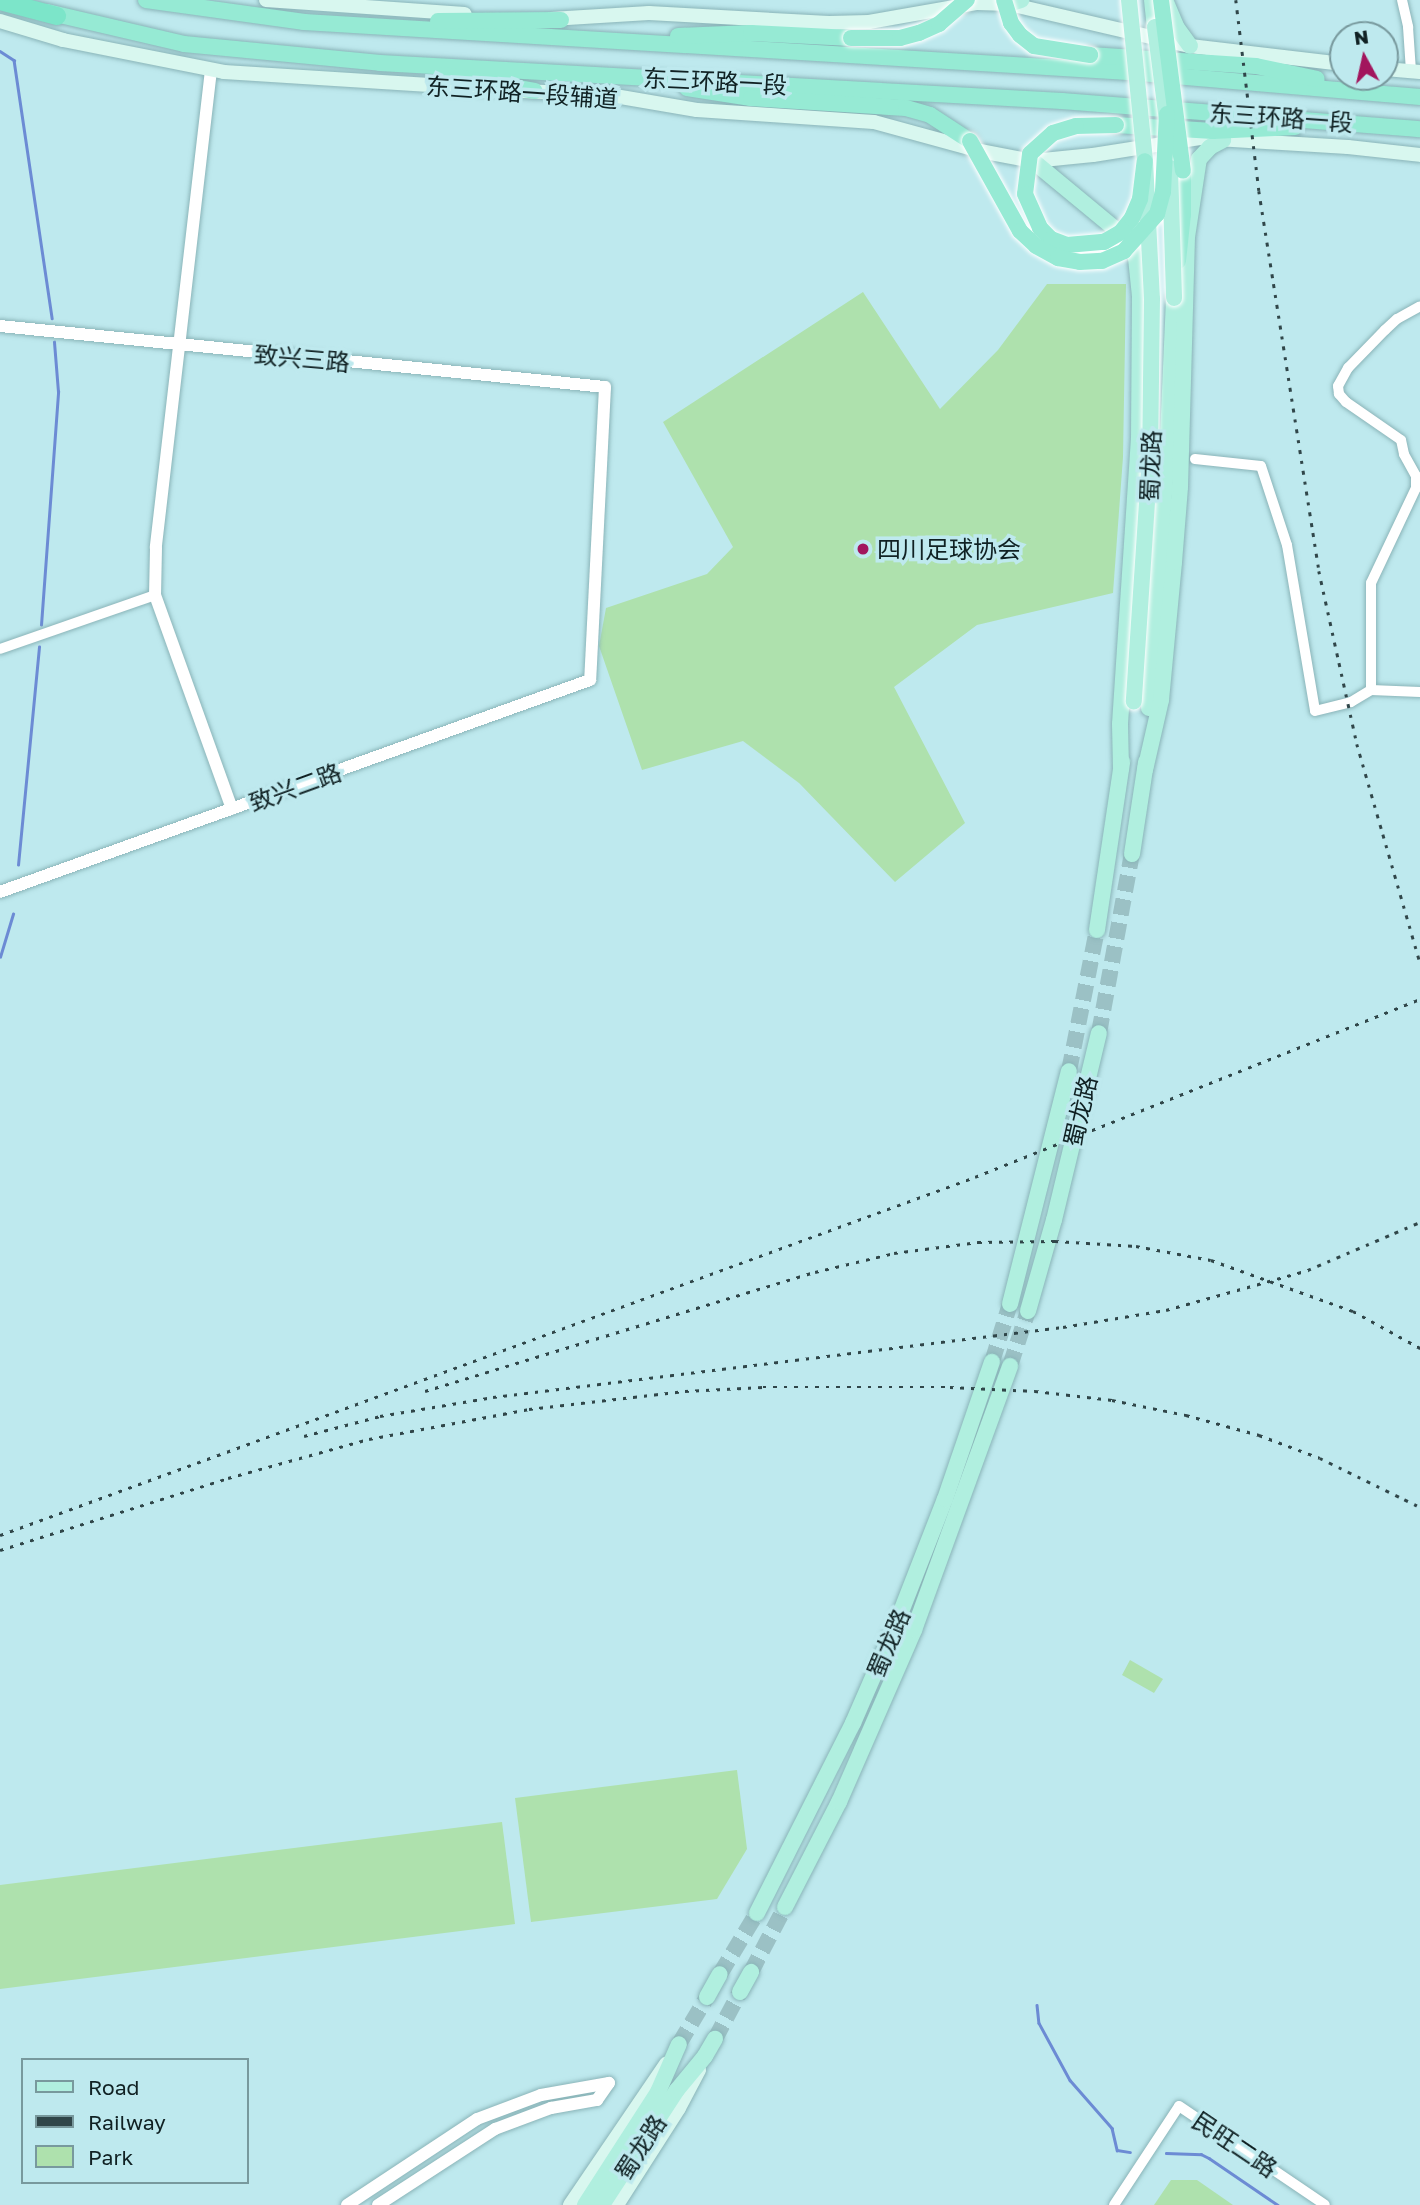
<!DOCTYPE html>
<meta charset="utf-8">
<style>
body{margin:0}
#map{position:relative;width:1420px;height:2205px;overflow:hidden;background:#bee9ee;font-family:"Golos Text","Noto Sans SC",sans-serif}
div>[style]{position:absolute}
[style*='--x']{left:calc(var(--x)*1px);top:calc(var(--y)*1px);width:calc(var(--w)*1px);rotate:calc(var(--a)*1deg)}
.green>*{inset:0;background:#aee1ad}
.stream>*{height:2.5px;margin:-1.25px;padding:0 1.25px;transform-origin:1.25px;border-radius:1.25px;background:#6c8bd4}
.primary-tunnel>*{height:16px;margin-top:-8px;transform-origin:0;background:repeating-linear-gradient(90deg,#9bc1c5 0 16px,transparent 0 24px)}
.roads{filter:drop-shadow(0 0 2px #8ab4b8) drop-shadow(0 0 2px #8ab4b8)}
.minor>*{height:10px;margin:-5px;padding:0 5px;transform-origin:5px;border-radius:5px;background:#fff}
.tertiary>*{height:12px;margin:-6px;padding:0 6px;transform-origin:6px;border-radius:6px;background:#fff}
.secondary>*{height:14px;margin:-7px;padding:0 7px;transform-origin:7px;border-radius:7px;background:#d8f7ef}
.primary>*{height:16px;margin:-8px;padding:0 8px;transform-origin:8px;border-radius:8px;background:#b0efdf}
.trunk>*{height:16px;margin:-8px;padding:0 8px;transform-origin:8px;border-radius:8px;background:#96ead4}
.motorway>*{height:18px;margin:-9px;padding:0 9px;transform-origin:9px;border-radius:9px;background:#7ce5c9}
.rail>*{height:2.5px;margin-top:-1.25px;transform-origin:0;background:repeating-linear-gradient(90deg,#304649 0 3.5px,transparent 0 10.5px)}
.bridges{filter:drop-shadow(0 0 2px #fff) drop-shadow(0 0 2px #fff)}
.primary-bridge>*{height:16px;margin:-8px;padding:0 8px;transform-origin:8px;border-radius:8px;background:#b0efdf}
.trunk-bridge>*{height:16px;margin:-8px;padding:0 8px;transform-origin:8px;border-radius:8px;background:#96ead4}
.dots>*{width:19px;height:19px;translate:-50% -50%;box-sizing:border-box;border:4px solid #bee9ee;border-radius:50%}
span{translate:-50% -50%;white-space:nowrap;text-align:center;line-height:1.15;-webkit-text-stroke:7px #bee9ee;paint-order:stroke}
.street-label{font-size:24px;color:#102123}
.poi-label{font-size:24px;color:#102123}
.left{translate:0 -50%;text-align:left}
.legend{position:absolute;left:21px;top:2058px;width:228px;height:126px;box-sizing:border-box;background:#bee9ee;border:2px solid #78999d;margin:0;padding:9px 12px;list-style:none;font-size:21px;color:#102123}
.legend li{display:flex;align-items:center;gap:14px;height:35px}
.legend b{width:35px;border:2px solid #78999d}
.north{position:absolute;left:1329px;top:21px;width:70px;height:70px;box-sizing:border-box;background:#bee9ee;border:2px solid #78999d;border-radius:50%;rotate:352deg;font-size:19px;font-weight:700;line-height:28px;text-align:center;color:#102123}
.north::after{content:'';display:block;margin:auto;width:24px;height:32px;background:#a2155d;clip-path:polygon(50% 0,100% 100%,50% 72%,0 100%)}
</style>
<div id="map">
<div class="green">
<div style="clip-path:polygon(1047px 284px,1126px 284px,1123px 457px,1113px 593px,977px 625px,894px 687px,965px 823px,895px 882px,799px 783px,743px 741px,642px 770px,599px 646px,606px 608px,707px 574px,733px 547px,663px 422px,863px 292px,940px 409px,998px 350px)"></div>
<div style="clip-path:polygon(1130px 1660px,1163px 1679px,1154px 1693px,1122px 1675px)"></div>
<div style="clip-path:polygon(737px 1770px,747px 1849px,717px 1899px,531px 1922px,515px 1798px)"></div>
<div style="clip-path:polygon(502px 1822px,515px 1924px,0 1989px,0 1885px)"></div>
<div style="clip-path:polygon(1171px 2180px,1197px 2180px,1233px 2205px,1154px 2205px)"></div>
</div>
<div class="stream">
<div style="--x:0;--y:51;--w:17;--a:33"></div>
<div style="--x:14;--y:60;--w:261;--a:81.6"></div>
<div style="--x:41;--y:625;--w:234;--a:-85.8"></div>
<div style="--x:58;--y:392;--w:50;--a:-94.6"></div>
<div style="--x:18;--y:865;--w:219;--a:-84.5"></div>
<div style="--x:0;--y:957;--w:45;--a:-73.2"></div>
<div style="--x:1037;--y:2005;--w:18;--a:84"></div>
<div style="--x:1039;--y:2023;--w:65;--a:61.5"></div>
<div style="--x:1070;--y:2080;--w:64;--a:48.8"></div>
<div style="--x:1112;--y:2128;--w:23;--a:77"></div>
<div style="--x:1117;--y:2150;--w:13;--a:9"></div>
<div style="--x:1166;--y:2153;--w:35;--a:2"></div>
<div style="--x:1201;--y:2154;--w:9;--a:27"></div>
<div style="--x:1209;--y:2158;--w:83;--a:34.3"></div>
</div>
<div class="primary-tunnel">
<div style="--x:1099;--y:1033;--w:182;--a:-79.6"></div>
<div style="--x:1069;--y:1071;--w:144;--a:-78.8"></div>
<div style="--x:992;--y:1362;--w:61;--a:-72.8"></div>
<div style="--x:1010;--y:1366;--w:58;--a:-71.9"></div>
<div style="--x:751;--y:1972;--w:73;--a:-62.4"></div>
<div style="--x:720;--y:1974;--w:71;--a:-58.8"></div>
<div style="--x:715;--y:2039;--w:53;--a:-62"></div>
<div style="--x:679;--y:2044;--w:55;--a:-59.2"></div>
</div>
<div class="roads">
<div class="minor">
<div style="--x:1402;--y:0;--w:28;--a:77"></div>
<div style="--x:1408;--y:27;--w:44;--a:86.1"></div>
<div style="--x:1195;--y:459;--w:66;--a:6.1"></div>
<div style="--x:1261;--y:466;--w:83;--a:71.8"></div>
<div style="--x:1287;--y:545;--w:168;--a:80.4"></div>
<div style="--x:1315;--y:711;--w:37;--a:-14"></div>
<div style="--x:1351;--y:702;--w:23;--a:-31"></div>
<div style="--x:1371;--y:690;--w:49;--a:2.3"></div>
<div style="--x:0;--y:649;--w:164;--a:-19.2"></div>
<div style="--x:1371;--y:690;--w:107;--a:-90"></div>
<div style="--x:1371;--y:583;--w:105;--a:-64.7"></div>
<div style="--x:1416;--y:488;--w:12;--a:-90"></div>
<div style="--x:1416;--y:476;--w:25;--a:-119"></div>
<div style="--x:1404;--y:454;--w:14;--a:-102"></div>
<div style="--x:1401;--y:440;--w:67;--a:-145.4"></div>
<div style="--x:1346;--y:402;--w:11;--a:-131"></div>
<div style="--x:1339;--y:394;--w:8;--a:-97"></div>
<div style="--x:1338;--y:386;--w:21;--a:-61"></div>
<div style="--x:1348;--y:368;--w:53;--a:-45.8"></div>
<div style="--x:1385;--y:330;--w:16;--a:-43"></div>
<div style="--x:1397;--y:319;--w:26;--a:-29"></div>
<div style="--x:1114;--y:2205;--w:118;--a:-56.7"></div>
<div style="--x:1179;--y:2106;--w:176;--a:34.1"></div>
</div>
<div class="tertiary">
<div style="--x:211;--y:70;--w:481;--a:96.6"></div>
<div style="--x:156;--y:548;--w:47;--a:91.2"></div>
<div style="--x:155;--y:595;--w:227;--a:70.2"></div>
<div style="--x:0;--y:326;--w:608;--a:5.76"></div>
<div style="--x:605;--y:387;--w:293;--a:92.9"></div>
<div style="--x:590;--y:680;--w:627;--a:160.24"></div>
<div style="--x:347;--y:2205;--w:156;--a:-33.5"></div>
<div style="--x:477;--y:2119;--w:68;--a:-20.6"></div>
<div style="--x:541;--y:2095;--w:69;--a:-10"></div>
<div style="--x:378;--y:2205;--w:140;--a:-33"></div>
<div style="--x:495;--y:2129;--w:60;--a:-20.6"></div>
<div style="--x:551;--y:2108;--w:47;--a:-9.9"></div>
<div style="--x:597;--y:2100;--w:21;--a:-55"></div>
</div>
<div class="secondary">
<div style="--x:266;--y:0;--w:199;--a:4"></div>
<div style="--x:551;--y:19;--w:98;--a:-3.5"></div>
<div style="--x:649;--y:13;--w:180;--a:3.2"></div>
<div style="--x:829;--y:23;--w:40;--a:-1.4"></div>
<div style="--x:869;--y:22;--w:110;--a:-10"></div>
<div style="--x:977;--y:3;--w:32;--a:2"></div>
<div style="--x:1009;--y:4;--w:186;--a:13.1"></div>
<div style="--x:1190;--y:46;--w:154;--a:6.7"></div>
<div style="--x:0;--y:21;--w:66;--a:16.8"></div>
<div style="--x:63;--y:40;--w:164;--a:11.2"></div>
<div style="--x:224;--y:72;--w:269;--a:3.6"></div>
<div style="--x:1385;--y:69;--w:35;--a:5"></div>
<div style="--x:523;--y:91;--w:86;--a:2.7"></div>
<div style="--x:609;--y:95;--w:89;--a:9.7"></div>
<div style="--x:697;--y:110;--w:177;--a:3.9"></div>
<div style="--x:874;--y:122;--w:110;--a:15.3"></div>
<div style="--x:980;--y:151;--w:54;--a:10.7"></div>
<div style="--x:1033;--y:161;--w:60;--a:-5.7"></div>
<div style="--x:1093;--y:155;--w:108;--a:-9"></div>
<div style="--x:1200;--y:138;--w:148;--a:3.5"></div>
<div style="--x:1348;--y:147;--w:72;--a:6.3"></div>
<div style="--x:570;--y:2205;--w:171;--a:-55.8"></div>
<div style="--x:617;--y:2205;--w:115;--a:-57.4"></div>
<div style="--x:679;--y:2108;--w:43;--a:-62.2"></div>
</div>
<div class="primary">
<div style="--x:1152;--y:0;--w:27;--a:84"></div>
<div style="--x:1165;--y:0;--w:30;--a:67"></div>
<div style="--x:1177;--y:28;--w:22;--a:54"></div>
<div style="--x:1009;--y:4;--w:13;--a:-18"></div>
<div style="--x:1033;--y:161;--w:121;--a:39.6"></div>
<div style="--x:1126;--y:238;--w:22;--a:63"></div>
<div style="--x:1136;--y:258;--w:37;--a:84"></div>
<div style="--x:1140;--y:295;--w:143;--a:90.4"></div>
<div style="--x:1139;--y:438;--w:287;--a:93.8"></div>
<div style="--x:1120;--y:724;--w:45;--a:88.7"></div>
<div style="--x:1149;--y:708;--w:272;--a:-86"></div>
<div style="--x:1168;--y:437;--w:139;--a:-87.5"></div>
<div style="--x:1145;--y:770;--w:72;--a:-77.1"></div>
<div style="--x:1161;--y:700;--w:139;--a:-84.6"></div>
<div style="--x:1174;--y:562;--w:75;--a:-85.4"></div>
<div style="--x:1180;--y:487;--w:250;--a:-88.4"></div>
<div style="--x:1187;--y:237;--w:79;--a:-81.3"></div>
<div style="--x:1199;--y:159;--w:16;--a:-47"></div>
<div style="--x:1210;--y:147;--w:15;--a:-28"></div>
<div style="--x:1132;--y:854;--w:93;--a:-81.3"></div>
<div style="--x:1097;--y:930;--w:170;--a:-81.5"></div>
<div style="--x:1010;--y:1304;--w:240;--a:-75.8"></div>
<div style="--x:1028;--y:1311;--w:95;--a:-74.1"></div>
<div style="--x:1054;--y:1220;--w:192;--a:-76.5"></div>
<div style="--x:785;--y:1907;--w:118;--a:-62.8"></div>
<div style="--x:839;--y:1802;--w:188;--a:-66.4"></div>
<div style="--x:914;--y:1630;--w:281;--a:-70"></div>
<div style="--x:757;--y:1913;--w:213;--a:-63.2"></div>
<div style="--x:853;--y:1723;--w:110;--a:-66.5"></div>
<div style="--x:897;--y:1622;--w:132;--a:-68.7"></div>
<div style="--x:945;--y:1499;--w:145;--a:-71.1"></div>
<div style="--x:740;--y:1992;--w:23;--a:-61"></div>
<div style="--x:707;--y:1997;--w:26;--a:-61"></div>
<div style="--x:585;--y:2205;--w:135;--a:-57.1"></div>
<div style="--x:658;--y:2092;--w:52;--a:-66.4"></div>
<div style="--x:602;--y:2205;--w:137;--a:-56.9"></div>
<div style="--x:677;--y:2090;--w:44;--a:-50.5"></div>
<div style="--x:705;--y:2056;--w:20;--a:-60"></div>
</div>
<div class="trunk">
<div style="--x:146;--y:0;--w:160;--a:7.9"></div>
<div style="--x:304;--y:22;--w:826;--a:3.47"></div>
<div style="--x:1128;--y:72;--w:293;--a:4.9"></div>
<div style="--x:47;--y:12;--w:141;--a:13.1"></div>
<div style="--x:184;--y:44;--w:197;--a:5.5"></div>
<div style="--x:380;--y:63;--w:683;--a:3.19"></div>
<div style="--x:1062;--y:101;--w:359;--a:4.5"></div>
<div style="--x:438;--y:21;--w:123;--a:-0.5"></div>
<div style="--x:678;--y:36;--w:73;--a:-2.4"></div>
<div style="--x:751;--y:33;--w:100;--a:2.9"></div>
<div style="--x:1090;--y:55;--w:166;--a:3.8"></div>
<div style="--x:1256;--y:66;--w:62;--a:12"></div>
<div style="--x:444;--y:75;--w:92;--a:10"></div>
<div style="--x:687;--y:88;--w:65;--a:8.9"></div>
<div style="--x:751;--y:98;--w:155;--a:3.7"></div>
<div style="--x:906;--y:108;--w:25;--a:16"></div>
<div style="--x:930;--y:115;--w:48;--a:33"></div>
<div style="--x:1116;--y:125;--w:97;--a:3.5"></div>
<div style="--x:1213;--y:131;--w:82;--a:-2.8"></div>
<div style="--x:1178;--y:261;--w:47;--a:-83.9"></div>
<div style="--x:1183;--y:214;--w:43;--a:-90"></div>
</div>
<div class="motorway">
<div style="--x:0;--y:1;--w:59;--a:14.7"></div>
</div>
</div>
<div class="rail">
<div style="--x:1236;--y:0;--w:192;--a:83.1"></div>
<div style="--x:1259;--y:191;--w:385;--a:81"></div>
<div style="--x:1319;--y:571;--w:177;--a:77.6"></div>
<div style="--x:1357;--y:744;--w:227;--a:73.9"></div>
<div style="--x:425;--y:1391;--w:408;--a:-17"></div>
<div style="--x:815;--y:1272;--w:81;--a:-13.5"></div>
<div style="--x:894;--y:1253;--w:85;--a:-7.5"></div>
<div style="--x:978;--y:1242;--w:77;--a:-0.7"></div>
<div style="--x:1055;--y:1241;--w:81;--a:3.5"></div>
<div style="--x:1136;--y:1246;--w:76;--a:10.6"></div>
<div style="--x:1211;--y:1260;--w:151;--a:19.8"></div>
<div style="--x:1353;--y:1311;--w:77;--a:28.9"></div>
<div style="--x:304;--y:1436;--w:79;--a:-14.7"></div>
<div style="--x:380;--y:1416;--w:115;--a:-9.5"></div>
<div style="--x:493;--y:1397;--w:574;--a:-7"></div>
<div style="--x:1063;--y:1327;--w:104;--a:-9.4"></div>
<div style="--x:1166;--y:1310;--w:148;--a:-15.7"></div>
<div style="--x:1308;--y:1270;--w:122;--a:-23.2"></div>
<div style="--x:0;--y:1535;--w:1039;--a:-20.16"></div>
<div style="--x:975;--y:1177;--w:479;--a:-21.8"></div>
<div style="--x:0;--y:1550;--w:239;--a:-17.5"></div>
<div style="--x:228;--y:1478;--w:146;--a:-15.5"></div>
<div style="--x:369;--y:1439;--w:163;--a:-10.6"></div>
<div style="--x:529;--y:1409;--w:157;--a:-6.6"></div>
<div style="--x:685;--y:1391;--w:78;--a:-2.9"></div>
<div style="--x:763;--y:1387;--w:187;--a:0"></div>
<div style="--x:950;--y:1387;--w:85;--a:2.7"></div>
<div style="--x:1035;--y:1391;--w:78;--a:6.7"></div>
<div style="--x:1112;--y:1400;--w:76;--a:11.5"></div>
<div style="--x:1186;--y:1415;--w:76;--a:15.3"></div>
<div style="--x:1259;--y:1435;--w:65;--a:20.7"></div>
<div style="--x:1320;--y:1458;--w:111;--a:26.1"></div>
</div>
<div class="bridges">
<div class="primary-bridge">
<div style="--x:1129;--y:0;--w:162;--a:84.3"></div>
<div style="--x:1145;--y:161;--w:138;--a:87.1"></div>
<div style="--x:1152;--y:299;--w:158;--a:90.7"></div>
<div style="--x:1150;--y:457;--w:245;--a:93.8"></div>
<div style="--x:1155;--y:27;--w:102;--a:82.7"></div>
<div style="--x:1170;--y:168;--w:130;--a:88.2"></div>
</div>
<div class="trunk-bridge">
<div style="--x:1004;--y:0;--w:24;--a:73"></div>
<div style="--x:1011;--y:23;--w:15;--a:53"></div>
<div style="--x:1020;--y:35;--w:18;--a:38"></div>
<div style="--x:1034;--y:46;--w:57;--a:9.1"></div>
<div style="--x:1161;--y:0;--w:172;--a:82.7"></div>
<div style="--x:851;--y:38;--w:49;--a:0"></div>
<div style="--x:900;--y:38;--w:20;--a:-15"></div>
<div style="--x:919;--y:33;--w:22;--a:-24"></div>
<div style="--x:939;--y:24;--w:37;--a:-41"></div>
<div style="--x:1116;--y:125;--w:40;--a:178.6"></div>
<div style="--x:1076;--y:126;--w:24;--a:163"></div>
<div style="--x:1053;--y:133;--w:31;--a:138"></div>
<div style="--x:1030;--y:154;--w:40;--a:97.1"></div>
<div style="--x:1025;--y:194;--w:37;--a:66"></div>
<div style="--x:1040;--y:228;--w:16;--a:45"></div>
<div style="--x:1051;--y:239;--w:17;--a:21"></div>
<div style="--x:1067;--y:245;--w:37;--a:-5"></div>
<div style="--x:1104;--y:242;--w:20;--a:-30"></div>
<div style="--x:1121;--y:232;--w:18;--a:-52"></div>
<div style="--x:1132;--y:218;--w:21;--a:-67"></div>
<div style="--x:1140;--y:199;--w:38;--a:-83"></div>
<div style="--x:970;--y:141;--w:103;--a:60.9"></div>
<div style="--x:1020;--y:231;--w:22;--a:43"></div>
<div style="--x:1036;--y:246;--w:25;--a:29"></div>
<div style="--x:1058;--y:258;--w:22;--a:10"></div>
<div style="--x:1080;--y:262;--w:22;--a:-3"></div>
<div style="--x:1102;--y:261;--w:24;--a:-24"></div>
<div style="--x:1124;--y:251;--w:50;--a:-48.3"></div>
<div style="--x:1157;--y:214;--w:23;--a:-75"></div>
<div style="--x:1163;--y:192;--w:78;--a:-87.1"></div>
</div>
</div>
<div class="dots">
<div style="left:863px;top:549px;background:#a2155d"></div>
</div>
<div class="street-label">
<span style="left:715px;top:81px;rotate:3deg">东三环路一段</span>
<span style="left:522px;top:92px;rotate:4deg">东三环路一段辅道</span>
<span style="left:1281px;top:117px;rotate:4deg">东三环路一段</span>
<span style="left:302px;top:358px;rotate:5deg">致兴三路</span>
<span style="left:1150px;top:466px;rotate:-88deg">蜀龙路</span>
<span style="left:295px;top:787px;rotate:-20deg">致兴二路</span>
<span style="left:1080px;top:1111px;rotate:-77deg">蜀龙路</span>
<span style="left:888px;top:1643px;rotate:-67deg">蜀龙路</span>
<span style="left:1235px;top:2144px;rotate:34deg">民旺二路</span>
<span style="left:640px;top:2147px;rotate:-57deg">蜀龙路</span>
</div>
<div class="poi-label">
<span class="left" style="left:877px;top:549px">四川足球协会</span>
</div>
<ul class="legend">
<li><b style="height:9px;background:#b0efdf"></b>Road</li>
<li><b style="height:9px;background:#304649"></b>Railway</li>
<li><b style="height:19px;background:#aee1ad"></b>Park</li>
</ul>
<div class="north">N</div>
</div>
